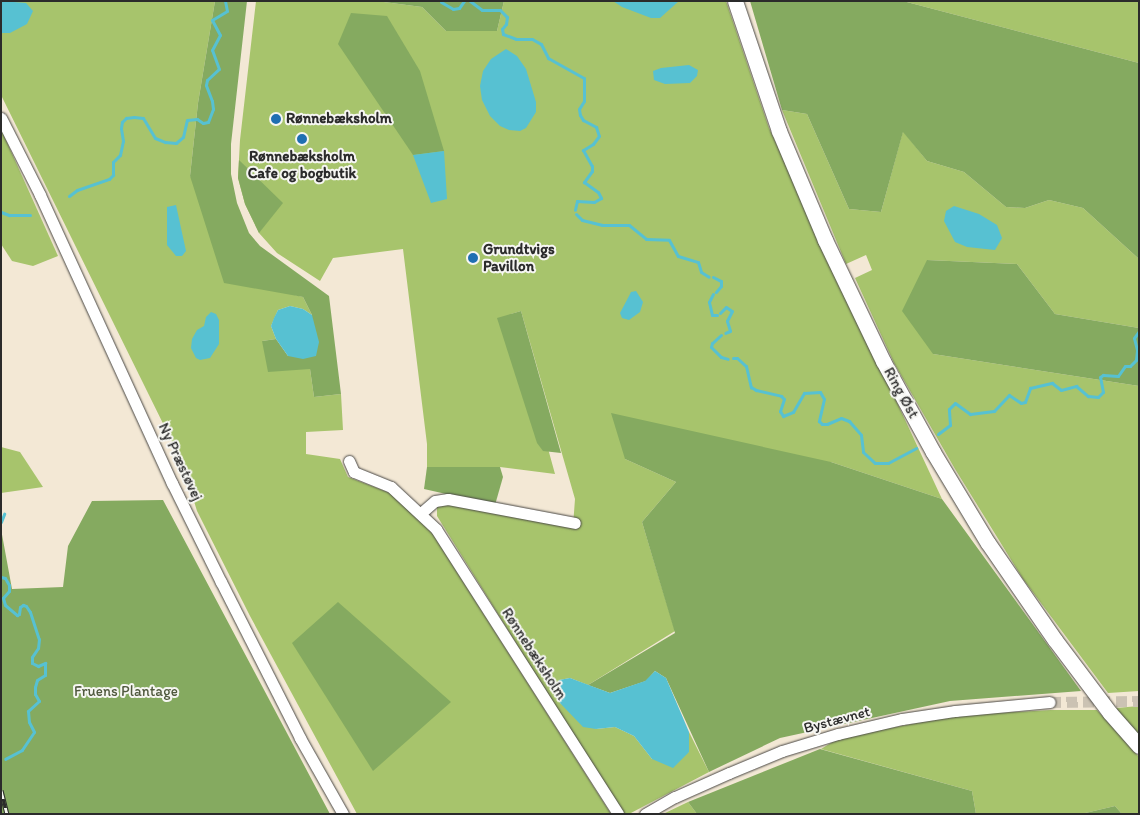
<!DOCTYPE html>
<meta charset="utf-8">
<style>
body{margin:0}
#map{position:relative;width:1140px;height:815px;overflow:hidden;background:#f3e8d5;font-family:Itim,sans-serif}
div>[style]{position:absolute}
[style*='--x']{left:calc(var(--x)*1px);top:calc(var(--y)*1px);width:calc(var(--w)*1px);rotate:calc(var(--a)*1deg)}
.green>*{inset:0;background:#a7c46c}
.forest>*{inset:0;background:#85aa60}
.water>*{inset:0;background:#57c1d2}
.stream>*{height:3px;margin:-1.5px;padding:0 1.5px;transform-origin:1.5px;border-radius:1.5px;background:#57c1d2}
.minor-tunnel>*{height:11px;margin-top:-5.5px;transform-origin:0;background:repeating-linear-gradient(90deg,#cbc2b3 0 11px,transparent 0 16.5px)}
.roads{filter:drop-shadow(0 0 1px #494744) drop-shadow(0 0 1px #494744)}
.minor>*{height:11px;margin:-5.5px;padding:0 5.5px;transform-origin:5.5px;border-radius:5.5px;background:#fff}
.major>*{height:15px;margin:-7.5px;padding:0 7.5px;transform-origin:7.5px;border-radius:7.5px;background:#fff}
.rail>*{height:5px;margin-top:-2.5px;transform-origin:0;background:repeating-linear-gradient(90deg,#f6f6f2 0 9px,#2b2b2b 0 18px);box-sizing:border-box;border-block:1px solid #2b2b2b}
.dots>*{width:14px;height:14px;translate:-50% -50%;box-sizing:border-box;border:2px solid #f6f6f2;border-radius:50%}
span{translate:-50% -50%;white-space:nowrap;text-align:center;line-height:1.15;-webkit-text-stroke:4px #f6f6f2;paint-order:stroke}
.poi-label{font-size:15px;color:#2b2b2b;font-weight:700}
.left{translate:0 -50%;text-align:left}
.street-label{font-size:15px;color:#2b2b2b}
.park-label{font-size:15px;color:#50593e}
.frame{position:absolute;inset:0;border:2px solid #2b2b2b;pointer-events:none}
</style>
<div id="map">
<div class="green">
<div style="clip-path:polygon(1px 1px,215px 1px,198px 103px,190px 176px,274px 290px,303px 297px,312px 315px,303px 309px,290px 306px,278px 310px,271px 326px,276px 339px,262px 341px,310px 369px,314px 397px,341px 394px,343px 430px,306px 432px,306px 454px,340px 459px,348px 477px,390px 493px,432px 533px,611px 814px,357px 814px,250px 616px,197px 511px,182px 462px,1px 95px)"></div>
<div style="clip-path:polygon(256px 1px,376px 1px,422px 7px,446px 31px,497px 31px,504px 1px,726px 1px,769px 128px,942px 499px,831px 462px,625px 459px,676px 482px,642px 522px,675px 631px,588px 685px,570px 678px,559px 680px,556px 688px,560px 703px,596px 729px,615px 727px,634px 736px,652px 759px,689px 752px,689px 732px,709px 772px,629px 814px,622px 814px,437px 516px,437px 506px,448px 502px,573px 526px,575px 499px,521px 311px,511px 314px,555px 474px,500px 467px,427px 467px,427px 444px,403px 249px,333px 258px,320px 281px,277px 253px,259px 233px,245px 204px,238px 178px,240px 140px)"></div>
<div style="clip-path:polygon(903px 1px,1139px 1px,1139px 63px)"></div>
<div style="clip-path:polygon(782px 110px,807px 114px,849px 209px,881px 212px,903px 131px,927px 161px,964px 172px,1006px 207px,1025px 208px,1049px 200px,1083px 208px,1139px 259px,1139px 328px,1055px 314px,1017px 264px,927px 260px,933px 354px,1139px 386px,1139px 691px,1108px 693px,1023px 579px,955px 469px,894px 363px,855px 278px,872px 270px,866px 255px,846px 264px)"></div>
<div style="clip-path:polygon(1px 129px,58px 256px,33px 266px,12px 261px,1px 244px)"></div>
<div style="clip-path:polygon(1px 447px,20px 452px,43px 487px,1px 493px)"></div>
<div style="clip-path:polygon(1139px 706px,1139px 736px,1116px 708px)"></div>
<div style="clip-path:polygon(1051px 710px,1097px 710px,1139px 757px,1139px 814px,1122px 814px,1115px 806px,1081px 814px,976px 814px,972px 791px,821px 749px,839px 738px,958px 715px)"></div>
<div style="clip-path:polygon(688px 802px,697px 814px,663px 814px)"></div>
</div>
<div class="forest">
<div style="clip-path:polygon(215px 1px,247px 1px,231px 144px,231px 174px,237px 203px,249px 233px,260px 246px,329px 296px,341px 394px,314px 397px,310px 369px,268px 372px,262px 341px,276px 339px,288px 356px,312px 315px,303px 297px,224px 283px,190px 176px,198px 103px)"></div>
<div style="clip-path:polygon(376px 1px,504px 1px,497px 31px,446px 31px,422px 7px)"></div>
<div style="clip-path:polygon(750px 1px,903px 1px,1139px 63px,1139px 259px,1083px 208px,1049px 200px,1025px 208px,1006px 207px,964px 172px,927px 161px,903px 132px,881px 212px,849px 209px,807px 114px,782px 110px)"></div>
<div style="clip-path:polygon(351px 13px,387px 16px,420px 71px,444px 151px,413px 155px,338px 44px)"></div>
<div style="clip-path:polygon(239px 160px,283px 203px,259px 233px,245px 204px,238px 178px)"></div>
<div style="clip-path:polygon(927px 260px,1017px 264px,1055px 314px,1139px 328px,1139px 386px,933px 354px,902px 311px)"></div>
<div style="clip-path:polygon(521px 311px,561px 453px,543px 451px,537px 443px,497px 318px)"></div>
<div style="clip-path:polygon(611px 413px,831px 462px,942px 499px,1081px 691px,950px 701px,780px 738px,709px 772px,666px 678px,655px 671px,646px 681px,610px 693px,588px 685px,675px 633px,642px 522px,676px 482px,625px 459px)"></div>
<div style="clip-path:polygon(427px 467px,500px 467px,503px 477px,495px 505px,424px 489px)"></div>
<div style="clip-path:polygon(163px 500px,330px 814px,1px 814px,1px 529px,12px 589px,63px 587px,68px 546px,92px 501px)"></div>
<div style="clip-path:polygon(338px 602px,451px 702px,373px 771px,292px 643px)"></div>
<div style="clip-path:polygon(820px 749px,972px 791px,976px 814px,697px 814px,688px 802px)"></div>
<div style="clip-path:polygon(1115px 806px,1122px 814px,1081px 814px)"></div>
</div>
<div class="water">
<div style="clip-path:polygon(1px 1px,26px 3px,33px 11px,27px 24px,10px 33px,1px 33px)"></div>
<div style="clip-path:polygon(613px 1px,679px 1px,660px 18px,651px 18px,622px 7px)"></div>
<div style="clip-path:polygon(506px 49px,517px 56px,526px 69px,536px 102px,536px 112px,526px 128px,520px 131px,509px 130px,500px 126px,490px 116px,482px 100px,480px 86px,483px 71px,491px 59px)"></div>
<div style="clip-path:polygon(689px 65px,698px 70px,697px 76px,690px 83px,665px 84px,654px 80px,653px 71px,661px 68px)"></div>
<div style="clip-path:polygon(444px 151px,447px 199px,431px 203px,413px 155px)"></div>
<div style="clip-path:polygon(176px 205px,186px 251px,182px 256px,176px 256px,167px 245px,167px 207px)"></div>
<div style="clip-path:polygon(954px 206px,979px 214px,997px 225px,1002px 238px,995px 250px,967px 247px,955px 242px,944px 221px,946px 211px)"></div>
<div style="clip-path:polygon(636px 291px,643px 302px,640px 312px,629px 320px,622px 318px,620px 313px,629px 296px,631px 292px)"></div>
<div style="clip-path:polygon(290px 306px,303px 309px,312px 315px,319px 342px,316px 356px,303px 359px,288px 356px,276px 339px,271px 326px,274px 318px,278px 310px)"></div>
<div style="clip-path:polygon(211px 312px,216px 314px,219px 320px,219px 344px,210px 358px,200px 360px,196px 358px,191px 348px,192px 339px,197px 330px,204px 326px,206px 317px)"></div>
<div style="clip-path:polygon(655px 671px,666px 678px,689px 732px,689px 752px,673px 768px,652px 759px,634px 736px,615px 727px,596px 729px,583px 727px,560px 703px,556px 688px,559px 680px,570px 678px,610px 693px,645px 681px)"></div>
</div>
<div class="stream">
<div style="--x:470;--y:1;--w:15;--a:37"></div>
<div style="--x:482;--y:10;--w:18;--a:0"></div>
<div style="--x:500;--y:10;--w:10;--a:45"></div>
<div style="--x:507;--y:17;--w:7;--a:98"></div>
<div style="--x:506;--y:24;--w:6;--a:129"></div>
<div style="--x:502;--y:29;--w:5;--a:79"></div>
<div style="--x:503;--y:34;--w:14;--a:21"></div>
<div style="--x:516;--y:39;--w:16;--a:0"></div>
<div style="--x:532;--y:39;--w:10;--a:29"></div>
<div style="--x:541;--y:44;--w:16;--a:63"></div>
<div style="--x:548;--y:58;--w:41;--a:29.1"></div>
<div style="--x:584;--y:78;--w:23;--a:90"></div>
<div style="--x:584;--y:101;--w:9;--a:122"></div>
<div style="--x:579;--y:109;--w:6;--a:81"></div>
<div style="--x:580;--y:115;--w:6;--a:59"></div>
<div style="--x:583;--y:120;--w:15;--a:28"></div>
<div style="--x:596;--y:127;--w:9;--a:72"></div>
<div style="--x:599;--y:136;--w:10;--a:127"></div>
<div style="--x:593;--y:144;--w:12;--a:149"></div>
<div style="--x:583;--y:150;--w:18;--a:61"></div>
<div style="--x:592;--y:166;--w:5;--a:90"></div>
<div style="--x:592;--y:171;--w:14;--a:126"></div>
<div style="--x:584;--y:182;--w:17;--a:36"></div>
<div style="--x:598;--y:192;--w:7;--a:63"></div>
<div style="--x:601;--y:198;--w:8;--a:150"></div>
<div style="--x:594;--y:202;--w:17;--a:-177"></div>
<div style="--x:577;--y:201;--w:9;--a:103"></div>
<div style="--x:441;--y:2;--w:14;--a:30"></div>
<div style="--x:453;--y:9;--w:6;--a:-9"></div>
<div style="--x:459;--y:8;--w:9;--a:-54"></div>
<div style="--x:69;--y:196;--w:10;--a:-37"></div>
<div style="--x:77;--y:190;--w:34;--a:-19"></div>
<div style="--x:109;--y:179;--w:6;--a:-45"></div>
<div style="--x:113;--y:175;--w:13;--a:-90"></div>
<div style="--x:113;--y:162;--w:10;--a:-45"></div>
<div style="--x:120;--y:155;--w:14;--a:-78"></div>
<div style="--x:123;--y:141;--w:13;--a:-99"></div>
<div style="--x:121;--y:128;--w:6;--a:-81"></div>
<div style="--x:122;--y:122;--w:6;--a:-45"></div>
<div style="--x:126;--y:118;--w:8;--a:-7"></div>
<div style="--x:134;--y:117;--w:9;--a:6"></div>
<div style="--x:143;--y:118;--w:23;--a:59"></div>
<div style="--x:155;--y:138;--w:11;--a:22"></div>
<div style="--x:165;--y:142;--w:11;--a:5"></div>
<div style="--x:176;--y:143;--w:9;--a:-41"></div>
<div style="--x:183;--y:137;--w:17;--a:-77"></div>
<div style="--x:187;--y:120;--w:10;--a:-6"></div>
<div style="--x:197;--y:119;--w:7;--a:34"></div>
<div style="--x:203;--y:123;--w:5;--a:-11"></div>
<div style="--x:208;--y:122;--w:14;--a:-69"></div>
<div style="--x:213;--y:109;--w:8;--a:-97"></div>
<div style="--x:212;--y:101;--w:17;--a:-111"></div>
<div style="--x:206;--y:85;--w:5;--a:-79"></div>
<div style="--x:207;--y:80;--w:16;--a:-43"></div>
<div style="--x:219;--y:69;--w:20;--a:-110"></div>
<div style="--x:212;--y:50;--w:17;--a:-62"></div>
<div style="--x:220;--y:35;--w:17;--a:-118"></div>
<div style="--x:212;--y:20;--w:17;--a:-31"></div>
<div style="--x:227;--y:11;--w:10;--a:-101"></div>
<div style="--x:1;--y:212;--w:9;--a:21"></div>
<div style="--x:9;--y:215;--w:21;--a:0"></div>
<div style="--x:576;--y:214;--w:8;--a:45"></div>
<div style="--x:582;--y:220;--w:21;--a:14"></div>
<div style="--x:602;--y:225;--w:27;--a:0"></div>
<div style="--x:629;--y:225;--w:22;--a:39"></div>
<div style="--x:646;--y:239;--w:23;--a:2"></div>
<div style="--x:669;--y:240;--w:18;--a:61"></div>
<div style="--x:678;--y:256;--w:21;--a:17"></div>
<div style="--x:698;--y:262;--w:10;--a:73"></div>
<div style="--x:701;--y:272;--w:9;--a:32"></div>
<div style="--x:713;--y:277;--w:9;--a:27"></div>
<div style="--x:721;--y:281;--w:5;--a:90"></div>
<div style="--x:721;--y:286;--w:8;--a:130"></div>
<div style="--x:713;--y:294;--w:9;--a:117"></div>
<div style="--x:709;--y:302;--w:13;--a:77"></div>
<div style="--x:712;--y:315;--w:5;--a:0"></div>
<div style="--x:720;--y:313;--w:8;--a:-45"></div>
<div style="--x:726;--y:307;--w:7;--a:34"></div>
<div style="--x:732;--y:311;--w:11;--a:117"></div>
<div style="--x:727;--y:321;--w:10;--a:73"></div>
<div style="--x:730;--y:331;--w:5;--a:158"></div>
<div style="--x:721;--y:335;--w:12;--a:138"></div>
<div style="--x:712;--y:343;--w:4;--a:104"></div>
<div style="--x:711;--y:347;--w:14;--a:45"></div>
<div style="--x:721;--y:357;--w:7;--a:16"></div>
<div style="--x:733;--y:358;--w:4;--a:0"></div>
<div style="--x:737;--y:358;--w:12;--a:42"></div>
<div style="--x:746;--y:366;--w:22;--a:77"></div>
<div style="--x:751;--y:387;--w:6;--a:31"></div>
<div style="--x:756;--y:390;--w:26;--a:13"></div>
<div style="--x:781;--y:396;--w:4;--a:45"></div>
<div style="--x:784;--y:399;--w:13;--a:108"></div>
<div style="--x:780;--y:411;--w:6;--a:59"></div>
<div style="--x:783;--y:416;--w:11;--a:-22"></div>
<div style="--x:793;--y:412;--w:22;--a:-60"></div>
<div style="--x:804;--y:393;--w:16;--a:-4"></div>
<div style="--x:820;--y:392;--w:8;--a:60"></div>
<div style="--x:824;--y:399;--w:23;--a:103"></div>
<div style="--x:819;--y:421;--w:4;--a:45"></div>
<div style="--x:822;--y:424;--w:5;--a:0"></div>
<div style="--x:827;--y:424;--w:15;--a:-23"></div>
<div style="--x:841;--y:418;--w:9;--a:21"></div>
<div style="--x:849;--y:421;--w:18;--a:49"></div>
<div style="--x:861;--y:435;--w:17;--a:83"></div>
<div style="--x:863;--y:452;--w:16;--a:43"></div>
<div style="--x:875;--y:463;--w:13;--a:0"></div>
<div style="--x:888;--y:463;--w:32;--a:-28"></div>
<div style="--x:938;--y:434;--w:15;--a:-37"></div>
<div style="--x:950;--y:425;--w:16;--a:-94"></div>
<div style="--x:949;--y:409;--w:8;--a:-45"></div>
<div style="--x:955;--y:403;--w:19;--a:36"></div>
<div style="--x:970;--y:414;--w:24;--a:-7"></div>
<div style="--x:994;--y:411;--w:22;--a:-47"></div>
<div style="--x:1009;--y:395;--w:14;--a:34"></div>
<div style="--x:1021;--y:403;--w:4;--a:-14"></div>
<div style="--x:1025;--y:402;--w:15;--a:-70"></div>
<div style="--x:1030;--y:388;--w:23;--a:-13"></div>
<div style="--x:1052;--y:383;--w:11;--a:38"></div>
<div style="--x:1061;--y:390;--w:16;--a:-15"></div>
<div style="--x:1076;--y:386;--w:16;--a:40"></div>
<div style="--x:1088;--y:396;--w:10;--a:6"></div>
<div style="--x:1098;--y:397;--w:7;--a:-45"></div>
<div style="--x:1103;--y:392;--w:15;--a:-101"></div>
<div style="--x:1100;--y:377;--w:4;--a:-34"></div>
<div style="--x:1103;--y:375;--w:15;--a:4"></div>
<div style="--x:1118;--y:376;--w:12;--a:-55"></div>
<div style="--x:1125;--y:366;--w:5;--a:0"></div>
<div style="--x:1130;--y:366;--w:8;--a:-45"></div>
<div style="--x:1136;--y:360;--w:10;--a:-84"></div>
<div style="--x:1137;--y:350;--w:12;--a:-104"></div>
<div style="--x:1134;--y:338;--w:9;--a:-54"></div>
<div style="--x:1;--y:522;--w:9;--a:-69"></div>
<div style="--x:1;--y:577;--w:4;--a:14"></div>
<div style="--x:5;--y:578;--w:8;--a:60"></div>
<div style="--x:9;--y:585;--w:6;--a:90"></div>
<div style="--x:9;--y:591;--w:9;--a:131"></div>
<div style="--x:3;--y:598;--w:7;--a:74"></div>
<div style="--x:5;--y:605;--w:16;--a:40"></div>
<div style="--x:17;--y:615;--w:2;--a:-27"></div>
<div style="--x:19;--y:614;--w:7;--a:-82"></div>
<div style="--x:20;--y:607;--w:4;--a:-34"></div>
<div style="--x:23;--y:605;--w:3;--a:18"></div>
<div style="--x:26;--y:606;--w:7;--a:56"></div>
<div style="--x:30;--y:612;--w:28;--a:72"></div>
<div style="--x:39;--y:639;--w:9;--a:96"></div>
<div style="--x:38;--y:648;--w:11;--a:124"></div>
<div style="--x:32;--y:657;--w:6;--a:90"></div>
<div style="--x:32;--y:663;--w:7;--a:27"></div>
<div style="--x:38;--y:666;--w:8;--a:-23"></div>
<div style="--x:45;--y:663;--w:12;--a:90"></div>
<div style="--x:45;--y:675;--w:9;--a:148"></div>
<div style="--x:37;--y:680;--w:7;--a:106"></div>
<div style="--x:35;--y:687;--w:7;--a:90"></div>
<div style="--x:35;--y:694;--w:8;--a:60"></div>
<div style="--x:39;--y:701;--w:15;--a:138"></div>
<div style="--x:28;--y:711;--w:11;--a:85"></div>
<div style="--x:29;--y:722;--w:11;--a:63"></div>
<div style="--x:34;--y:732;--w:22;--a:124"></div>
<div style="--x:22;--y:750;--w:19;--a:152"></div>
</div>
<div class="minor-tunnel">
<div style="--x:1050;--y:702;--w:89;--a:-0.6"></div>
</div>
<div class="roads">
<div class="minor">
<div style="--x:1;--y:118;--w:86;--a:63.1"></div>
<div style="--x:40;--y:195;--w:317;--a:65.4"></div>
<div style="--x:172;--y:483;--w:110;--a:63.7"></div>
<div style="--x:221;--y:582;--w:175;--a:63.1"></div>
<div style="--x:300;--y:738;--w:87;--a:60.5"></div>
<div style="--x:349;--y:461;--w:12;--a:66"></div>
<div style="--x:354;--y:472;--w:40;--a:22"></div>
<div style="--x:391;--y:487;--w:62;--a:43"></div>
<div style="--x:436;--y:529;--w:338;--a:57.4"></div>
<div style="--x:421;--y:513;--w:18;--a:-41"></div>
<div style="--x:435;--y:501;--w:13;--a:-9"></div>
<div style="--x:448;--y:499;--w:129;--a:10.7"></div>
<div style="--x:645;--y:814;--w:34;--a:-30"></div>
<div style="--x:675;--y:797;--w:59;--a:-24"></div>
<div style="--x:729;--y:773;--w:57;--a:-22.5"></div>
<div style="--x:782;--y:751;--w:59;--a:-16.9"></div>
<div style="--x:838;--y:734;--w:66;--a:-13.2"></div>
<div style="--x:902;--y:719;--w:54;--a:-8.6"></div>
<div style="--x:955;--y:711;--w:95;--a:-5.4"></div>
</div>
<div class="major">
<div style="--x:735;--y:1;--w:137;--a:71.3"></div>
<div style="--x:779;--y:131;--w:118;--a:67.1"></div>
<div style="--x:825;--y:240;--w:134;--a:64.4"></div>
<div style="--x:883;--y:361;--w:104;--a:61.2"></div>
<div style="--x:933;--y:452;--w:106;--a:58.9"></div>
<div style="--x:988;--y:543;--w:118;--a:55.4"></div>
<div style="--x:1055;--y:640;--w:91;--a:53"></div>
<div style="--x:1110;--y:713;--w:44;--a:48.7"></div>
</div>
</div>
<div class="rail">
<div style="--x:1;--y:790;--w:25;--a:76"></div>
</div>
<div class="dots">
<div style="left:276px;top:119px;background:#1f6fb2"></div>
<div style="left:302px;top:139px;background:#1f6fb2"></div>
<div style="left:473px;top:258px;background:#1f6fb2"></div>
</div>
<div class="poi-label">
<span class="left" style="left:286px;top:119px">Rønnebæksholm</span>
<span style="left:302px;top:165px">Rønnebæksholm<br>Cafe og bogbutik</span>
<span class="left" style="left:483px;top:258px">Grundtvigs<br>Pavillon</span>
</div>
<div class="street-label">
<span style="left:901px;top:393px;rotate:61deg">Ring Øst</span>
<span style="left:180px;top:462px;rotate:65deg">Ny Præstøvej</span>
<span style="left:534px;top:654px;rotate:57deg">Rønnebæksholm</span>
<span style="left:837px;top:720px;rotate:-15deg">Bystævnet</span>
</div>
<div class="park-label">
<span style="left:126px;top:692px">Fruens Plantage</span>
</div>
<div class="frame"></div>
</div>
